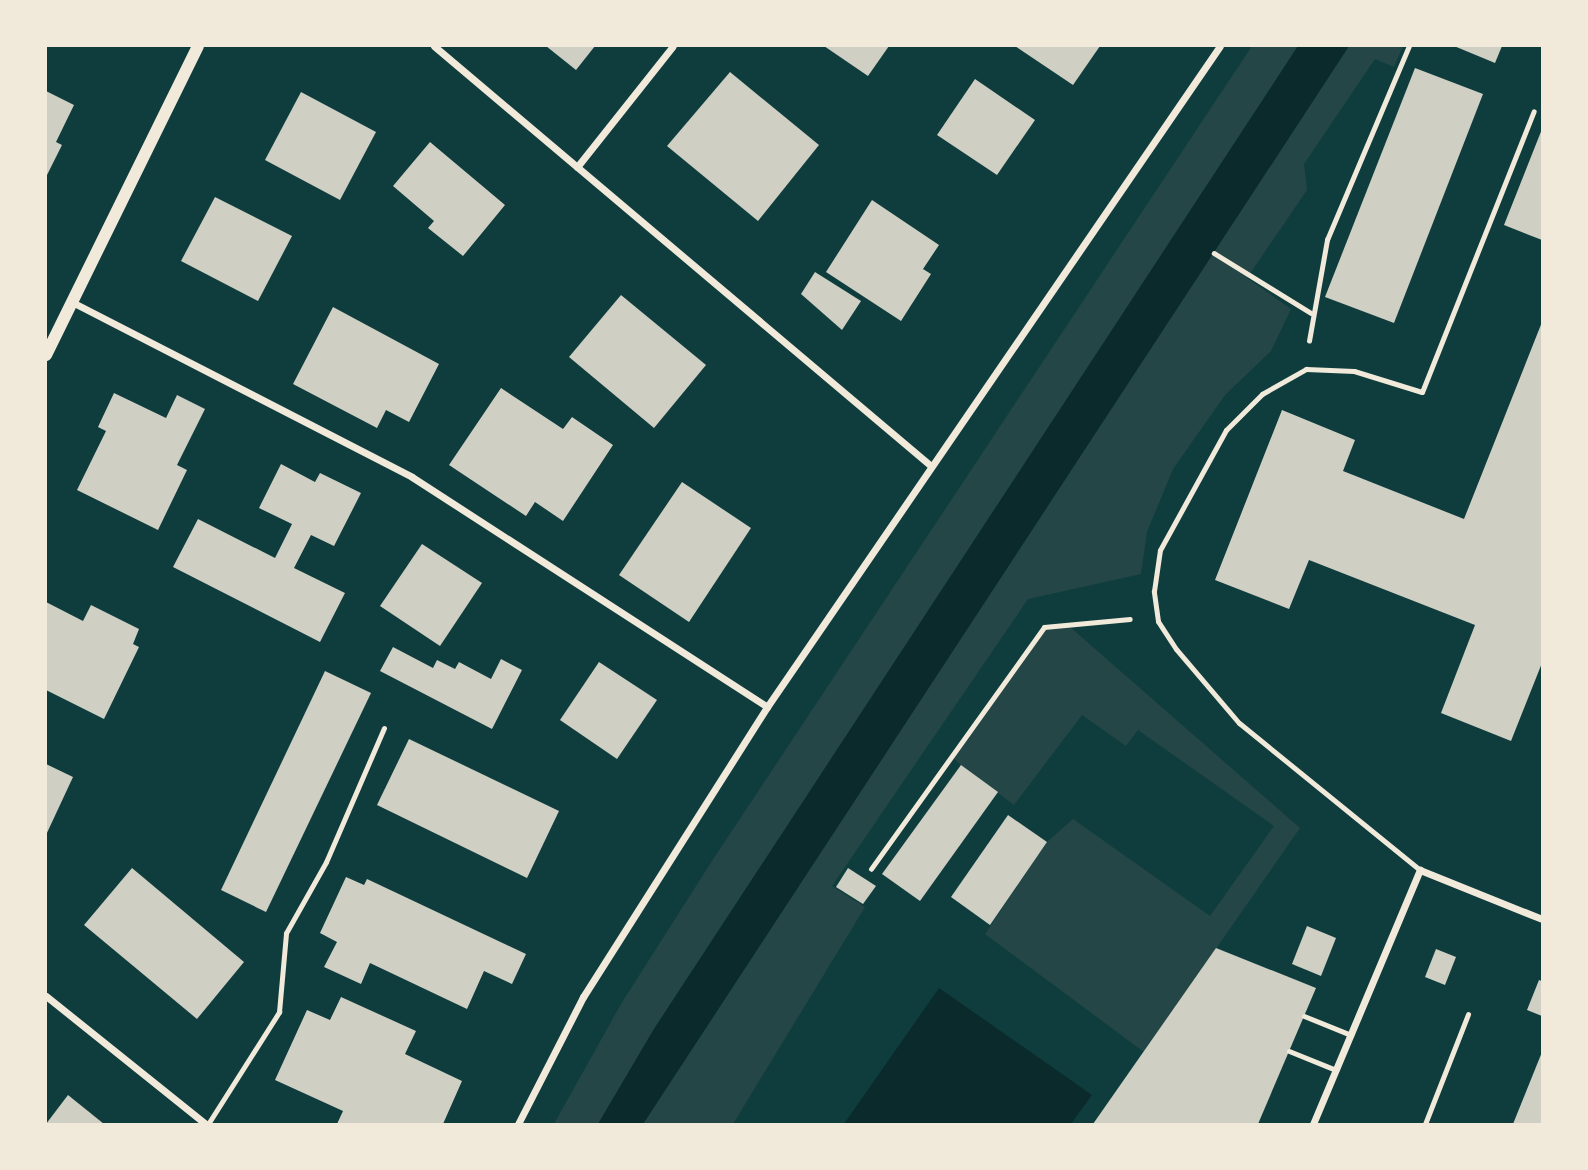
<!DOCTYPE html>
<style>
body{margin:0}
#map{position:relative;width:1588px;height:1170px;overflow:hidden;background:#0f3d3e;font-family:Lato,sans-serif}
div>[style]{position:absolute}
[style*='--x']{left:calc(var(--x)*1px);top:calc(var(--y)*1px);width:calc(var(--w)*1px);rotate:calc(var(--a)*1deg)}
.green>*{inset:0;background:#244646}
.water>*{inset:0;background:#0a2a2b}
.building>*{inset:0;background:#cfcfc3}
.path>*{height:4.5px;margin:-2.25px;padding:0 2.25px;transform-origin:2.25px;border-radius:2.25px;background:#f1e9da}
.service>*{height:5px;margin:-2.5px;padding:0 2.5px;transform-origin:2.5px;border-radius:2.5px;background:#f1e9da}
.minor>*{height:7px;margin:-3.5px;padding:0 3.5px;transform-origin:3.5px;border-radius:3.5px;background:#f1e9da}
.tertiary>*{height:12px;margin:-6px;padding:0 6px;transform-origin:6px;border-radius:6px;background:#f1e9da}
span{translate:-50% -50%;white-space:nowrap;text-align:center;line-height:1.15;-webkit-text-stroke:5px #f1e9da;paint-order:stroke}
.frame{position:absolute;inset:0;border:47px solid #f1e9da;pointer-events:none}
</style>
<div id="map">
<div class="green">
<div style="clip-path:polygon(1252px 46px,1298px 46px,654px 1029px,598px 1124px,554px 1124px,621px 1004px,712px 861px)"></div>
<div style="clip-path:polygon(1349px 46px,1403px 46px,1394px 67px,1375px 59px,1304px 164px,1307px 190px,1247px 278px,1291px 309px,1271px 351px,1225px 395px,1173px 469px,1147px 532px,1141px 574px,1028px 599px,832px 886px,865px 907px,733px 1124px,643px 1124px)"></div>
<div style="clip-path:polygon(1044px 627px,1070px 627px,1300px 828px,1144px 1052px,985px 934px,1047px 842px,1073px 819px,1210px 916px,1274px 826px,1138px 730px,1126px 746px,1082px 715px,1014px 805px,961px 765px,952px 757px)"></div>
</div>
<div class="water">
<div style="clip-path:polygon(1298px 46px,1349px 46px,643px 1124px,598px 1124px,654px 1029px)"></div>
<div style="clip-path:polygon(939px 988px,1092px 1095px,1071px 1124px,844px 1124px)"></div>
</div>
<div class="building">
<div style="clip-path:polygon(546px 46px,595px 46px,576px 70px)"></div>
<div style="clip-path:polygon(824px 46px,889px 46px,868px 76px)"></div>
<div style="clip-path:polygon(1015px 46px,1100px 46px,1073px 85px)"></div>
<div style="clip-path:polygon(1454px 46px,1502px 46px,1495px 63px)"></div>
<div style="clip-path:polygon(1415px 68px,1483px 94px,1394px 323px,1325px 297px)"></div>
<div style="clip-path:polygon(730px 72px,819px 145px,758px 221px,667px 146px)"></div>
<div style="clip-path:polygon(975px 79px,1035px 120px,997px 175px,937px 135px)"></div>
<div style="clip-path:polygon(46px 91px,74px 105px,56px 142px,62px 145px,46px 177px)"></div>
<div style="clip-path:polygon(301px 92px,376px 132px,340px 200px,265px 160px)"></div>
<div style="clip-path:polygon(1542px 129px,1542px 240px,1504px 225px)"></div>
<div style="clip-path:polygon(430px 142px,505px 205px,463px 256px,428px 228px,434px 221px,393px 186px)"></div>
<div style="clip-path:polygon(215px 197px,292px 236px,258px 301px,181px 261px)"></div>
<div style="clip-path:polygon(872px 200px,939px 245px,923px 269px,931px 274px,901px 321px,826px 272px)"></div>
<div style="clip-path:polygon(815px 272px,861px 301px,842px 330px,801px 294px)"></div>
<div style="clip-path:polygon(621px 295px,706px 365px,654px 428px,569px 357px)"></div>
<div style="clip-path:polygon(333px 307px,439px 364px,409px 422px,386px 410px,377px 428px,293px 384px)"></div>
<div style="clip-path:polygon(1542px 322px,1542px 663px,1511px 741px,1441px 713px,1475px 625px,1309px 560px,1289px 609px,1215px 580px,1282px 410px,1355px 440px,1343px 471px,1464px 519px)"></div>
<div style="clip-path:polygon(501px 388px,563px 429px,572px 417px,613px 445px,563px 521px,535px 502px,526px 516px,449px 465px)"></div>
<div style="clip-path:polygon(114px 393px,166px 418px,177px 395px,205px 409px,177px 465px,187px 470px,158px 530px,77px 490px,106px 431px,98px 427px)"></div>
<div style="clip-path:polygon(281px 464px,315px 482px,320px 473px,361px 493px,334px 546px,311px 535px,294px 568px,345px 593px,320px 642px,173px 567px,198px 519px,275px 558px,292px 524px,259px 508px)"></div>
<div style="clip-path:polygon(682px 482px,751px 528px,689px 622px,619px 575px)"></div>
<div style="clip-path:polygon(422px 544px,482px 583px,440px 646px,380px 606px)"></div>
<div style="clip-path:polygon(46px 602px,83px 621px,91px 605px,139px 629px,133px 644px,139px 647px,104px 719px,46px 690px)"></div>
<div style="clip-path:polygon(393px 647px,433px 668px,437px 660px,455px 669px,459px 662px,491px 679px,501px 659px,522px 670px,492px 729px,380px 671px)"></div>
<div style="clip-path:polygon(599px 662px,657px 700px,617px 759px,560px 720px)"></div>
<div style="clip-path:polygon(325px 671px,371px 693px,266px 912px,221px 890px)"></div>
<div style="clip-path:polygon(409px 739px,559px 811px,527px 878px,377px 805px)"></div>
<div style="clip-path:polygon(46px 764px,73px 777px,46px 835px)"></div>
<div style="clip-path:polygon(961px 765px,998px 792px,920px 901px,882px 874px)"></div>
<div style="clip-path:polygon(1008px 815px,1047px 842px,990px 925px,951px 897px)"></div>
<div style="clip-path:polygon(132px 868px,244px 962px,197px 1019px,84px 925px)"></div>
<div style="clip-path:polygon(848px 868px,876px 886px,863px 904px,836px 887px)"></div>
<div style="clip-path:polygon(346px 877px,364px 885px,367px 879px,526px 954px,512px 984px,484px 971px,467px 1009px,370px 963px,361px 984px,324px 967px,337px 942px,320px 933px)"></div>
<div style="clip-path:polygon(1307px 926px,1336px 938px,1321px 976px,1292px 964px)"></div>
<div style="clip-path:polygon(1216px 948px,1316px 988px,1258px 1124px,1093px 1124px)"></div>
<div style="clip-path:polygon(1436px 949px,1456px 957px,1445px 985px,1425px 977px)"></div>
<div style="clip-path:polygon(1539px 980px,1542px 981px,1542px 1016px,1527px 1010px)"></div>
<div style="clip-path:polygon(341px 997px,416px 1031px,405px 1054px,462px 1081px,443px 1124px,337px 1124px,343px 1111px,275px 1080px,307px 1010px,330px 1020px)"></div>
<div style="clip-path:polygon(1542px 1052px,1542px 1124px,1513px 1124px)"></div>
<div style="clip-path:polygon(68px 1095px,104px 1124px,46px 1124px)"></div>
</div>
<div class="path">
<div style="--x:1214;--y:253;--w:114;--a:31.7"></div>
<div style="--x:1309;--y:341;--w:103;--a:-79.9"></div>
<div style="--x:1327;--y:240;--w:211;--a:-67.1"></div>
<div style="--x:871;--y:869;--w:297;--a:-54.4"></div>
<div style="--x:1044;--y:627;--w:86;--a:-5.3"></div>
</div>
<div class="service">
<div style="--x:1420;--y:870;--w:233;--a:-140.9"></div>
<div style="--x:1239;--y:723;--w:97;--a:-130.4"></div>
<div style="--x:1176;--y:649;--w:33;--a:-123"></div>
<div style="--x:1158;--y:621;--w:30;--a:-98"></div>
<div style="--x:1154;--y:591;--w:41;--a:-81.7"></div>
<div style="--x:1160;--y:550;--w:137;--a:-61.2"></div>
<div style="--x:1226;--y:430;--w:51;--a:-45"></div>
<div style="--x:1262;--y:394;--w:51;--a:-29.6"></div>
<div style="--x:1306;--y:369;--w:48;--a:2.4"></div>
<div style="--x:1354;--y:371;--w:71;--a:17.2"></div>
<div style="--x:1422;--y:392;--w:302;--a:-68.3"></div>
<div style="--x:1304;--y:1016;--w:51;--a:22"></div>
<div style="--x:1289;--y:1051;--w:51;--a:22"></div>
<div style="--x:208;--y:1124;--w:133;--a:-57.6"></div>
<div style="--x:279;--y:1012;--w:79;--a:-84.9"></div>
<div style="--x:286;--y:933;--w:81;--a:-60.6"></div>
<div style="--x:326;--y:862;--w:146;--a:-66.6"></div>
<div style="--x:1425;--y:1124;--w:118;--a:-68.6"></div>
</div>
<div class="minor">
<div style="--x:434;--y:46;--w:651;--a:40.2"></div>
<div style="--x:577;--y:167;--w:154;--a:-51.6"></div>
<div style="--x:72;--y:302;--w:382;--a:27.2"></div>
<div style="--x:412;--y:477;--w:423;--a:32.9"></div>
<div style="--x:46;--y:996;--w:205;--a:38.7"></div>
<div style="--x:518;--y:1124;--w:143;--a:-62.9"></div>
<div style="--x:583;--y:997;--w:343;--a:-57.6"></div>
<div style="--x:767;--y:707;--w:801;--a:-55.58"></div>
<div style="--x:1313;--y:1124;--w:276;--a:-67.2"></div>
<div style="--x:1420;--y:870;--w:131;--a:21.9"></div>
</div>
<div class="tertiary">
<div style="--x:46;--y:355;--w:344;--a:-63.8"></div>
</div>
<div class="frame"></div>
</div>
